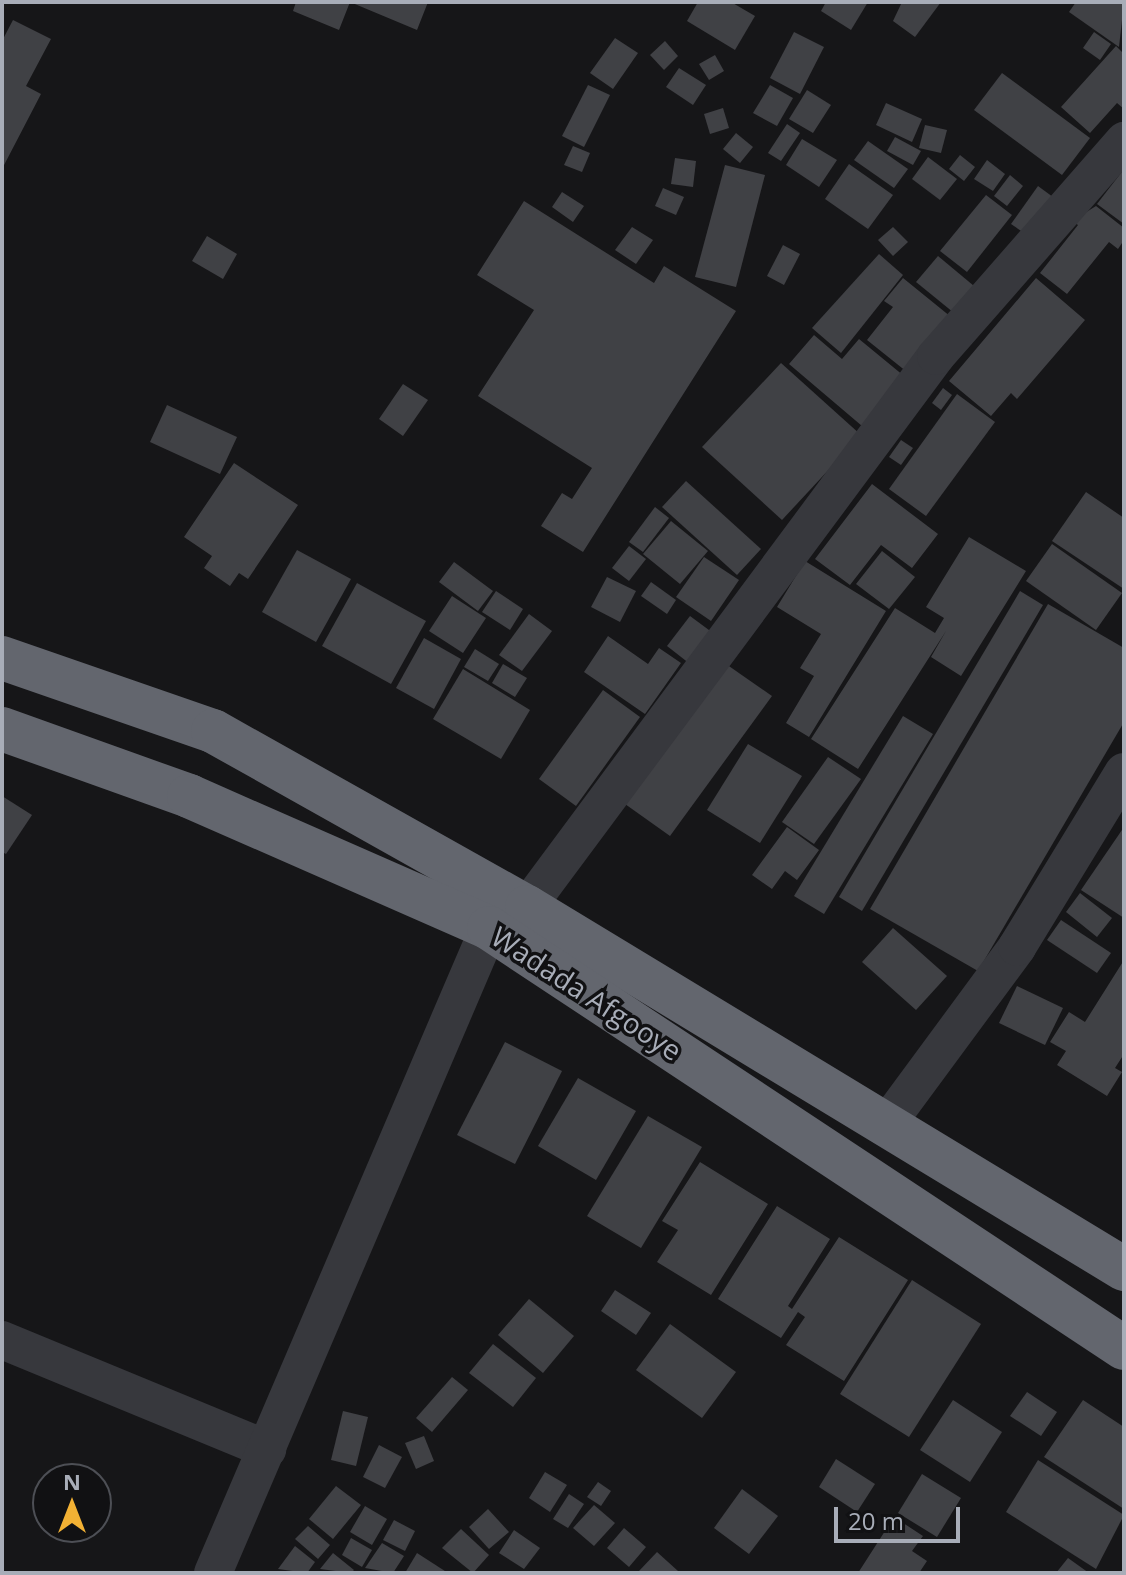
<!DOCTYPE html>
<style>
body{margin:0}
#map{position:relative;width:1126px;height:1575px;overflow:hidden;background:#161618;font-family:"Open Sans",sans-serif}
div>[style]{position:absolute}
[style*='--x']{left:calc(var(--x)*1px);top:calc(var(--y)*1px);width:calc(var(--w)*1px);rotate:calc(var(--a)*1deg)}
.building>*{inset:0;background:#404145}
.street>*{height:38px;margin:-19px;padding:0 19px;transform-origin:19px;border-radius:19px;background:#37383d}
.highway>*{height:44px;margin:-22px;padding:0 22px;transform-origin:22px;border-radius:22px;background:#63666e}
span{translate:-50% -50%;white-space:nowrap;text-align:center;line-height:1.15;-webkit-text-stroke:7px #111113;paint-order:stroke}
.street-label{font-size:28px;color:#a8adb8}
.frame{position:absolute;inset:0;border:4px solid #a8adb8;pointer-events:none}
.north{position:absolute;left:32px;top:1463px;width:80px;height:80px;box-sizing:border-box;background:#111113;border:2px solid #4d4f55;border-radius:50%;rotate:0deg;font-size:22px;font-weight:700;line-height:32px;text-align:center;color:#a8adb8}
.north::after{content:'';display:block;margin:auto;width:28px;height:36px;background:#f2b134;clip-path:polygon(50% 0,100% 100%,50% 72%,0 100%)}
.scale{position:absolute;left:834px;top:1507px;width:126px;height:36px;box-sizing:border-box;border:4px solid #a8adb8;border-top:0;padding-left:10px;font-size:24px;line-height:28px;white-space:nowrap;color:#a8adb8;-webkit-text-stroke:6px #111113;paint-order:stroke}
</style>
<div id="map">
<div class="building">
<div style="clip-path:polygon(296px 2px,428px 2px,417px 30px,350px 2px,339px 30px,293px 11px)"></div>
<div style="clip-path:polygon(698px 2px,731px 2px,755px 16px,735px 50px,687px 21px)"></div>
<div style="clip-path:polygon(826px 2px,868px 2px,851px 30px,821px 11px)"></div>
<div style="clip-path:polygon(902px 2px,941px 2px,915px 37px,893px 21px)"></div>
<div style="clip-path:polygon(1076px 2px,1124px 2px,1119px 47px,1069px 12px)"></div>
<div style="clip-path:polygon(13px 20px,51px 39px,26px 86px,41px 94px,2px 169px,2px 41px)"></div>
<div style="clip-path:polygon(794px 32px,824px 47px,800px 94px,770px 78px)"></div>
<div style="clip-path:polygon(1094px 32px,1111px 44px,1100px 60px,1083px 48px)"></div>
<div style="clip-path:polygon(615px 38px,638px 53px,613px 89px,590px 73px)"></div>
<div style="clip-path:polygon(665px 41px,678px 56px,664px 70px,650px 55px)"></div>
<div style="clip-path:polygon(1116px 46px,1124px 54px,1124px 109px,1117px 103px,1090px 133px,1061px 107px)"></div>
<div style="clip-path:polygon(715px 55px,724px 71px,709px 80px,699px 64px)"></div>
<div style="clip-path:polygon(679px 68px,706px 85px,693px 105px,666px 87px)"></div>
<div style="clip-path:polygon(1002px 73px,1090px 138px,1062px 175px,974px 110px)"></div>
<div style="clip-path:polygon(588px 85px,610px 95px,584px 147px,562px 136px)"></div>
<div style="clip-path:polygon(770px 85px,793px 98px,777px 126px,753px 113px)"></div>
<div style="clip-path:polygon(807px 90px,831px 105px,813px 133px,789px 119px)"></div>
<div style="clip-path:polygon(886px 103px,922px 119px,912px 142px,876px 125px)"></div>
<div style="clip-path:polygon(723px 108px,729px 128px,710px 134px,704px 114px)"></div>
<div style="clip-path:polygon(787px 124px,800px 133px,781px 161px,768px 153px)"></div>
<div style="clip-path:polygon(925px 125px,947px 130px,941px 153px,919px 148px)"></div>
<div style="clip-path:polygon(736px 133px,753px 147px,740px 163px,723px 149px)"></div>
<div style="clip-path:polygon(895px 137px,921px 151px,913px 165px,887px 151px)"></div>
<div style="clip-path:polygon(802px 139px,837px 160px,819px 187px,786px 165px)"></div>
<div style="clip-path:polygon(868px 141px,908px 169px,894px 188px,854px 160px)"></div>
<div style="clip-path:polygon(573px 146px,590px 153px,582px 172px,564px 165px)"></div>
<div style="clip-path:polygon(960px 155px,975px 167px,964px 181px,949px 169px)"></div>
<div style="clip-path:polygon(928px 157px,957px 179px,940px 200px,912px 179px)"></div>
<div style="clip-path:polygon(675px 158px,696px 161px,693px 187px,671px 184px)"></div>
<div style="clip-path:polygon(987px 160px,1005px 174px,993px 191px,974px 179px)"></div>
<div style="clip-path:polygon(849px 164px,893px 195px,868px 229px,825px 199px)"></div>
<div style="clip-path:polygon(725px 165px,765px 175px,736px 287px,695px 277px)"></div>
<div style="clip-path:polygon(1124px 169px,1124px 224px,1097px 204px)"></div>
<div style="clip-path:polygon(1010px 175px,1023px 186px,1007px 206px,994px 196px)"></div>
<div style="clip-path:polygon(1038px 186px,1057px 200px,1030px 237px,1011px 224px)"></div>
<div style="clip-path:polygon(663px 188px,684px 197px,676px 215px,655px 206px)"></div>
<div style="clip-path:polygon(562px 192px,584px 206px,573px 222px,552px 207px)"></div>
<div style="clip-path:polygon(986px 195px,1012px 215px,967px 272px,940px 251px)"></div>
<div style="clip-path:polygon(524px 201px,654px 283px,664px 266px,736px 311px,583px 552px,541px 526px,562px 493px,572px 499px,592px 468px,478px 396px,534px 310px,477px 275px)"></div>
<div style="clip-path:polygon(1096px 206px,1124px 228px,1124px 240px,1118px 249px,1109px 242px,1067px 294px,1040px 273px,1078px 225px,1072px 221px)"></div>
<div style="clip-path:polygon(632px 227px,653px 240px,636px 264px,615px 250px)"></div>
<div style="clip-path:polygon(893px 227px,908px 242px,893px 256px,878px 240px)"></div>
<div style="clip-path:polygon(207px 236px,237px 254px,223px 279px,192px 261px)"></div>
<div style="clip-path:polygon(783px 245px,800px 254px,784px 285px,767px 276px)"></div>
<div style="clip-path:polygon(879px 254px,903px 275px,841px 353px,812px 328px)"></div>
<div style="clip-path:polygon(938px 256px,980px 291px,959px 317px,916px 282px)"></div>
<div style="clip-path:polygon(903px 278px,956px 321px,912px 376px,867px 340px,893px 307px,884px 301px)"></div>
<div style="clip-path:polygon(1036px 278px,1085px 320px,1017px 399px,1011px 393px,991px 416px,949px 381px)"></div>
<div style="clip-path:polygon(814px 335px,842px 359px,859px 339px,904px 376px,862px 426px,789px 364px)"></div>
<div style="clip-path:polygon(781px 363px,861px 435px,782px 520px,702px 447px)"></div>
<div style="clip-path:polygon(403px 384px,428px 400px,403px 436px,379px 419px)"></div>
<div style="clip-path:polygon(943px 388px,952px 395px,941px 410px,932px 403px)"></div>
<div style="clip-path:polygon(957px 394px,995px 422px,926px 516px,889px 489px)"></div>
<div style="clip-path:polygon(167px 405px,237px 437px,220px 474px,150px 442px)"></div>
<div style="clip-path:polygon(901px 440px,913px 448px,901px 465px,889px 457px)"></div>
<div style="clip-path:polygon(234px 463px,298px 505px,248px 579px,239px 573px,230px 586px,204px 568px,212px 556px,184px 537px)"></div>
<div style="clip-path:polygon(686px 481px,761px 549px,737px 575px,662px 507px)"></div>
<div style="clip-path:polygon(872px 484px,938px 534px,912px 568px,881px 545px,850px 585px,815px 559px)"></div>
<div style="clip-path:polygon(1086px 492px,1124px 518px,1124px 589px,1052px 541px)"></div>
<div style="clip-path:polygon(655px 507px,669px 518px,643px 552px,629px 542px)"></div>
<div style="clip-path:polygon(671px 521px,708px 551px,680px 584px,643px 554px)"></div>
<div style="clip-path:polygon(969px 537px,1026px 571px,961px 676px,931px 657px,946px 631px,858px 769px,811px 739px,895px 608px,935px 633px,944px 618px,926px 607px)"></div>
<div style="clip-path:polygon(1052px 544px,1122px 593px,1096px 630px,1026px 581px)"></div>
<div style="clip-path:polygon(629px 546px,646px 559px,629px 581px,612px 568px)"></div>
<div style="clip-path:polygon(297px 550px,351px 579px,316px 642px,262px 612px)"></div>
<div style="clip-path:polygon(882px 551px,915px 577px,889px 609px,856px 584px)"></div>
<div style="clip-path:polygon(704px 557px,739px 580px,711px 621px,676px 597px)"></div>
<div style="clip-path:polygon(805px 561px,886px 611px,809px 737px,786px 723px,814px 676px,800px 668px,821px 634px,777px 607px)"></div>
<div style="clip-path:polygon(454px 562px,493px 591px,478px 611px,439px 582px)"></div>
<div style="clip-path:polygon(607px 577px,636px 591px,620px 622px,591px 607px)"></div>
<div style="clip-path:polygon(651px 582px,676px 600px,667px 614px,641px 596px)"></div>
<div style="clip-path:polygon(357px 583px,426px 621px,391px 684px,322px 646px)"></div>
<div style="clip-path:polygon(496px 591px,523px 609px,510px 630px,482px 612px)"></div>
<div style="clip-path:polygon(1020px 591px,1043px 605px,862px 911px,839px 897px)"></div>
<div style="clip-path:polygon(452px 596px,486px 618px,463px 653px,429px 631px)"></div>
<div style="clip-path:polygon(1048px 604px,1124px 648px,1124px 722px,978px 971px,870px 909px)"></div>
<div style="clip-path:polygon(529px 614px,552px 631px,522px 671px,499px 655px)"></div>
<div style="clip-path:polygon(690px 616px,713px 633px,690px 664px,667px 646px)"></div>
<div style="clip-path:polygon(608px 636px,648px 664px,659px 648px,681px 663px,645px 714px,584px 672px)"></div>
<div style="clip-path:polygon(424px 638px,461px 659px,434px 709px,396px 688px)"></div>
<div style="clip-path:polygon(475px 649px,499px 664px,488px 681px,464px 667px)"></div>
<div style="clip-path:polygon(503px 664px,527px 678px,515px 697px,492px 683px)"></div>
<div style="clip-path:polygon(726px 664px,772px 696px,670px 836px,625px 804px)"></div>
<div style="clip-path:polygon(463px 669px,530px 710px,501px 759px,433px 719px)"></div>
<div style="clip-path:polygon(603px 690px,640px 717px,576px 806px,539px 779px)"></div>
<div style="clip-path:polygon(903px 716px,933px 734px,824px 914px,794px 896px)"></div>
<div style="clip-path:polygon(748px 744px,802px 776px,760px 843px,707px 810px)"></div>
<div style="clip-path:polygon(828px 757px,861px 779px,814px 844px,782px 822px)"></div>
<div style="clip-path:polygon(2px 796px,32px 815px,6px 854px,2px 852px)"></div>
<div style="clip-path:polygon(787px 827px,819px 850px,797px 880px,785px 871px,772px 889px,752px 875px)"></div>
<div style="clip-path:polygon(1124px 827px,1124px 918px,1081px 890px)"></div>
<div style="clip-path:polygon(1080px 893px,1112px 918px,1097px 937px,1066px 912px)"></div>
<div style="clip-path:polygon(1061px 920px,1111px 953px,1097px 973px,1047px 940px)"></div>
<div style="clip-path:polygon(893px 928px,947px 976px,916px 1010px,862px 962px)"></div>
<div style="clip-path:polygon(1124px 960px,1124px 1054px,1115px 1068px,1122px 1072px,1107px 1096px,1057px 1065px,1066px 1051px,1050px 1042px,1069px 1012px,1085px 1022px)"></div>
<div style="clip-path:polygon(1017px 986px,1063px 1008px,1045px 1045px,999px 1023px)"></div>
<div style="clip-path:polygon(505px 1042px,562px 1071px,515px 1164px,457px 1135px)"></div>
<div style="clip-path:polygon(578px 1078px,636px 1111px,596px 1180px,538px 1146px)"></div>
<div style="clip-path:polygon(648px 1116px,702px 1147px,641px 1248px,587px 1216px)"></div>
<div style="clip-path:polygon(700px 1162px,768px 1204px,711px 1295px,657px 1262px,678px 1230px,662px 1221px)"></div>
<div style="clip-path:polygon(777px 1206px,830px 1239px,788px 1306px,792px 1309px,839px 1237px,908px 1280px,844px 1381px,786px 1345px,805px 1317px,798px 1312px,781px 1338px,718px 1299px)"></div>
<div style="clip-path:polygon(912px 1280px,981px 1324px,909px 1437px,840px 1394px)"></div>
<div style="clip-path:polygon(615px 1290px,651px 1313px,636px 1335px,601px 1311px)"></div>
<div style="clip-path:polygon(529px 1299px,574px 1336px,543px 1373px,498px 1335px)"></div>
<div style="clip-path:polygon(670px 1324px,736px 1372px,702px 1418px,636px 1370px)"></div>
<div style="clip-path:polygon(493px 1344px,536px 1378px,513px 1407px,469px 1373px)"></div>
<div style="clip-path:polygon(452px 1377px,468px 1390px,432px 1432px,416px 1418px)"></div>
<div style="clip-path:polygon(1027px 1392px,1057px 1412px,1041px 1436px,1010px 1416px)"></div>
<div style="clip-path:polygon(953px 1400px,1002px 1432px,970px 1482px,920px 1450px)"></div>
<div style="clip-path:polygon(1083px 1400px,1124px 1427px,1124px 1509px,1044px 1457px)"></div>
<div style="clip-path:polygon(343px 1411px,368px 1417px,356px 1466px,331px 1460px)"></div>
<div style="clip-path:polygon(424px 1436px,434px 1461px,416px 1469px,405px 1443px)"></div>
<div style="clip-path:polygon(379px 1445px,402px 1457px,385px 1488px,363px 1477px)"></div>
<div style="clip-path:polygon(836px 1459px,875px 1484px,857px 1512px,819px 1487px)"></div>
<div style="clip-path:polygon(1038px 1460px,1124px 1515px,1096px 1569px,1006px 1512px)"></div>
<div style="clip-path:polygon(545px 1472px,567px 1485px,550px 1512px,529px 1498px)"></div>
<div style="clip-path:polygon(922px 1474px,961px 1498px,937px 1537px,898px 1513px)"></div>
<div style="clip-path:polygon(598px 1482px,611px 1491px,601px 1506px,587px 1497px)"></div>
<div style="clip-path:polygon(336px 1486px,361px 1505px,333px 1539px,309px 1519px)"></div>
<div style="clip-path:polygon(742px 1489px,778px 1516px,749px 1554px,714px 1528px)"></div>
<div style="clip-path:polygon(569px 1494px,584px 1504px,568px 1528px,553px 1519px)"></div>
<div style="clip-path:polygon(594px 1505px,615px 1523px,594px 1546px,573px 1528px)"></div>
<div style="clip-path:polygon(365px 1506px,387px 1519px,372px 1545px,350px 1532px)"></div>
<div style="clip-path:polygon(488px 1509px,509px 1532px,489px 1549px,469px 1527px)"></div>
<div style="clip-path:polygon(894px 1517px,923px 1536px,912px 1551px,927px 1561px,919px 1573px,858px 1573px)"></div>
<div style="clip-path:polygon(394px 1520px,415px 1531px,405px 1551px,383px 1540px)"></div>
<div style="clip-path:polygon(308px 1526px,330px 1545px,318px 1559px,295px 1539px)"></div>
<div style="clip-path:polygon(624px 1528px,646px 1547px,629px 1567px,607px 1548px)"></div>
<div style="clip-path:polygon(461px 1529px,489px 1555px,473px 1573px,442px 1548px)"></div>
<div style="clip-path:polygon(514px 1530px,540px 1548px,524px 1569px,499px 1553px)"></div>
<div style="clip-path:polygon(351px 1538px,372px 1550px,362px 1567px,342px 1555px)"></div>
<div style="clip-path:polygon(382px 1543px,404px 1556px,393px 1573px,365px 1568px)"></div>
<div style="clip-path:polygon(295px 1546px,315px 1562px,307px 1573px,278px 1569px)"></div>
<div style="clip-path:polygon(657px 1552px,678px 1571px,676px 1573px,639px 1571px)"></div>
<div style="clip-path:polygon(333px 1553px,354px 1570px,351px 1573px,320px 1569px)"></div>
<div style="clip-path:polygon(417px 1553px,448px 1573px,405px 1573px)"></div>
<div style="clip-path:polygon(1068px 1558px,1089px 1573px,1056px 1573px)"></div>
</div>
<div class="street">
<div style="--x:527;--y:907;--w:686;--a:-53.41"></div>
<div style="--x:936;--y:356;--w:286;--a:-48.8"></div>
<div style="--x:886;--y:1125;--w:221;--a:-53.6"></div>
<div style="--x:1017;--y:947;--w:205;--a:-58.6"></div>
<div style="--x:2;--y:1340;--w:287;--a:22.4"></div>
<div style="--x:213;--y:1573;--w:702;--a:-66.83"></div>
</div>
<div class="highway">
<div style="--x:2;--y:658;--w:223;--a:19.1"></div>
<div style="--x:213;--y:731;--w:360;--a:29.3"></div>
<div style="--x:527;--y:907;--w:698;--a:31.23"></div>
<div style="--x:2;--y:729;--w:199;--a:19.7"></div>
<div style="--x:189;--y:796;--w:328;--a:23.7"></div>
<div style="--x:489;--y:928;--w:761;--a:33.48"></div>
</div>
<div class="street-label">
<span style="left:587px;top:993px;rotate:33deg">Wadada Afgooye</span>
</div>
<div class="frame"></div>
<div class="north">N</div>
<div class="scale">20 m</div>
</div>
